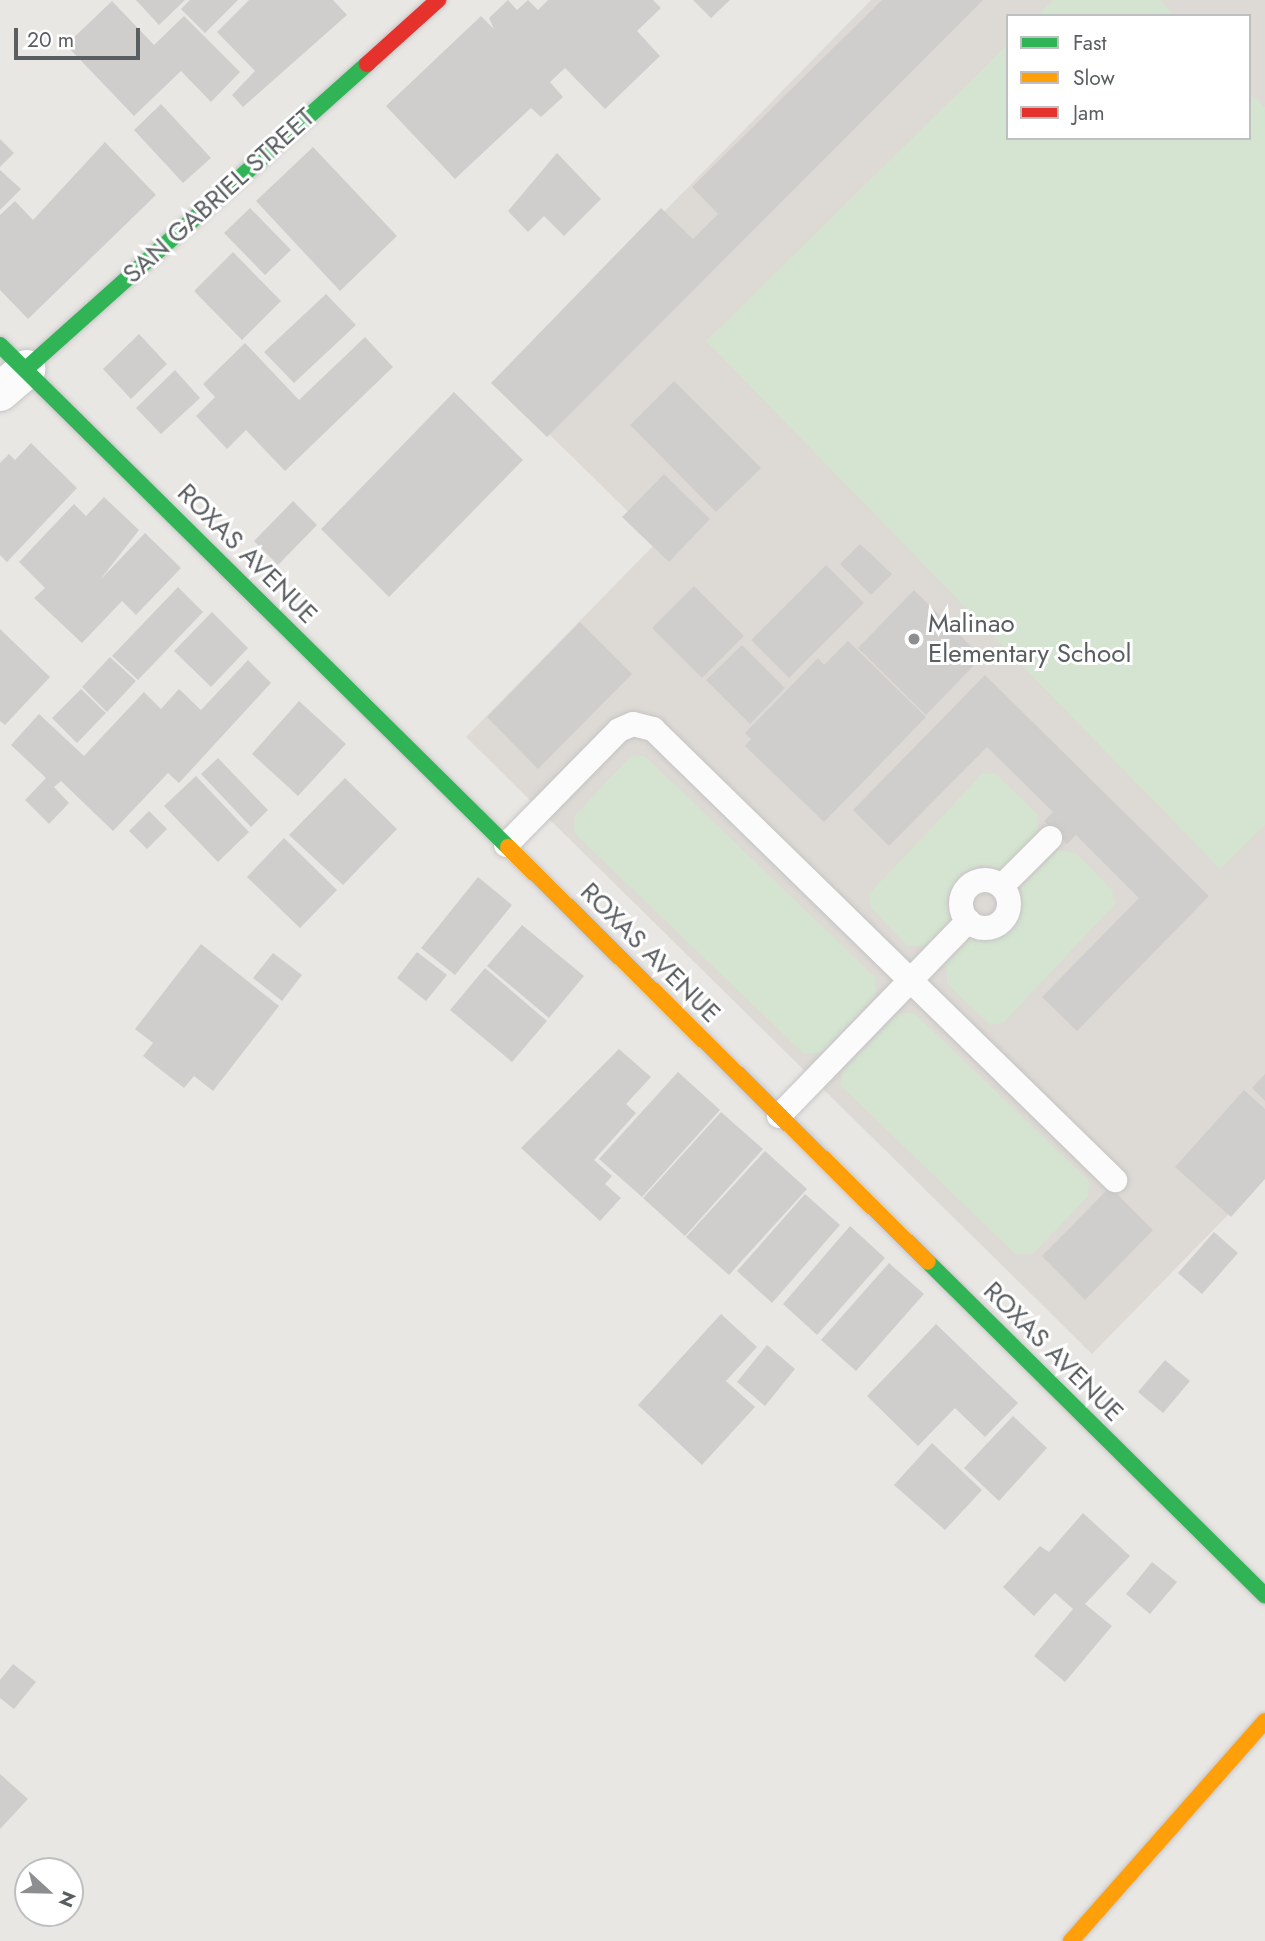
<!DOCTYPE html>
<style>
body{margin:0}
#map{position:relative;width:1265px;height:1941px;overflow:hidden;background:#e9e7e4;font-family:Jost,sans-serif}
div>[style]{position:absolute}
[style*='--x']{left:calc(var(--x)*1px);top:calc(var(--y)*1px);width:calc(var(--w)*1px);rotate:calc(var(--a)*1deg)}
.education>*{inset:0;background:#ddd9d4}
.green>*{inset:0;background:#d4e4d0}
.building>*{inset:0;background:#d0cecd}
.roads{filter:drop-shadow(0 0 2px #c5c5c5) drop-shadow(0 0 2px #c5c5c5)}
.lane>*{height:24px;margin:-12px;padding:0 12px;transform-origin:12px;border-radius:12px;background:#fcfbfb}
.lane>.ring{margin:-12px;padding:0;box-sizing:content-box;background:none;border:24px solid #fcfbfb;border-radius:50%}
.street>*{height:38px;margin:-19px;padding:0 19px;transform-origin:19px;border-radius:19px;background:#fcfbfb}
.fast>*{height:16px;margin:-8px;padding:0 8px;transform-origin:8px;border-radius:8px;background:#30b455}
.slow>*{height:16px;margin:-8px;padding:0 8px;transform-origin:8px;border-radius:8px;background:#ff9f0a}
.jam>*{height:16px;margin:-8px;padding:0 8px;transform-origin:8px;border-radius:8px;background:#e5322d}
.dots>*{width:19px;height:19px;translate:-50% -50%;box-sizing:border-box;border:4px solid #fff;border-radius:50%}
span{translate:-50% -50%;white-space:nowrap;text-align:center;line-height:1.15;-webkit-text-stroke:6px #fff;paint-order:stroke}
.street-label{font-size:26px;color:#5a5e61}
.poi-label{font-size:26px;color:#5a5e61}
.left{translate:0 -50%;text-align:left}
.legend{position:absolute;left:1006px;top:14px;width:245px;height:126px;box-sizing:border-box;background:#fff;border:2px solid #bdbfc0;margin:0;padding:9px 12px;list-style:none;font-size:21px;color:#5a5e61}
.legend li{display:flex;align-items:center;gap:14px;height:35px}
.legend b{width:35px;border:2px solid #bdbfc0}
.north{position:absolute;left:14px;top:1857px;width:70px;height:70px;box-sizing:border-box;background:#fff;border:2px solid #bdbfc0;border-radius:50%;rotate:112deg;font-size:19px;font-weight:700;line-height:28px;text-align:center;color:#5a5e61}
.north::after{content:'';display:block;margin:auto;width:24px;height:32px;background:#8c8e8f;clip-path:polygon(50% 0,100% 100%,50% 72%,0 100%)}
.scale{position:absolute;left:14px;top:28px;width:126px;height:32px;box-sizing:border-box;border:4px solid #5a5e61;border-top:0;padding-left:9px;font-size:21px;line-height:24px;white-space:nowrap;color:#5a5e61;-webkit-text-stroke:5px #fff;paint-order:stroke}
</style>
<div id="map">
<div class="education">
<div style="clip-path:polygon(evenodd,871px 0,1265px 0,1265px 1177px,1092px 1354px,466px 737px,658px 541px,497px 383px,871px 0,1008px 16px,1249px 16px,1249px 138px,1008px 138px,1008px 16px)"></div>
</div>
<div class="green">
<div style="clip-path:polygon(1053px 0,1160px 0,1175px 16px,1037px 16px)"></div>
<div style="clip-path:polygon(1008px 44px,1008px 138px,1249px 138px,1249px 92px,1265px 108px,1265px 825px,1220px 869px,706px 341px)"></div>
<div style="clip-path:polygon(631px 756px,645px 756px,875px 977px,876px 995px,821px 1053px,803px 1053px,574px 833px,575px 815px)"></div>
<div style="clip-path:polygon(982px 774px,996px 774px,1037px 814px,1038px 831px,1001px 869px,981px 865px,961px 873px,947px 896px,949px 920px,926px 946px,908px 946px,871px 908px,869px 894px)"></div>
<div style="clip-path:polygon(1058px 850px,1076px 853px,1112px 890px,1115px 904px,1003px 1023px,990px 1025px,947px 984px,946px 964px,971px 939px,994px 940px,1012px 930px,1022px 912px,1021px 887px)"></div>
<div style="clip-path:polygon(899px 1013px,914px 1013px,1089px 1181px,1088px 1196px,1033px 1254px,1015px 1254px,840px 1085px,843px 1071px)"></div>
</div>
<div class="building">
<div style="clip-path:polygon(136px 0,185px 0,159px 25px)"></div>
<div style="clip-path:polygon(190px 0,238px 0,205px 33px,181px 9px)"></div>
<div style="clip-path:polygon(249px 0,333px 0,347px 15px,243px 107px,232px 95px,255px 71px,217px 32px)"></div>
<div style="clip-path:polygon(508px 0,517px 10px,528px 0,538px 10px,548px 0,653px 0,661px 8px,637px 31px,660px 56px,605px 109px,565px 68px,550px 82px,563px 97px,541px 117px,531px 108px,455px 179px,386px 106px,481px 16px,494px 29px,489px 18px)"></div>
<div style="clip-path:polygon(693px 0,730px 0,711px 18px)"></div>
<div style="clip-path:polygon(882px 0,983px 0,547px 437px,491px 383px,661px 208px,693px 239px,718px 214px,692px 187px)"></div>
<div style="clip-path:polygon(112px 1px,154px 45px,184px 16px,240px 72px,211px 102px,181px 71px,134px 116px,66px 45px)"></div>
<div style="clip-path:polygon(161px 104px,211px 158px,183px 183px,134px 130px)"></div>
<div style="clip-path:polygon(0 139px,14px 153px,0 167px)"></div>
<div style="clip-path:polygon(105px 142px,156px 195px,28px 319px,0 290px,0 215px,15px 201px,33px 220px)"></div>
<div style="clip-path:polygon(313px 147px,397px 236px,340px 291px,256px 201px)"></div>
<div style="clip-path:polygon(557px 153px,601px 199px,564px 236px,544px 216px,528px 232px,508px 211px)"></div>
<div style="clip-path:polygon(0 170px,21px 189px,0 210px)"></div>
<div style="clip-path:polygon(250px 208px,291px 250px,265px 275px,224px 233px)"></div>
<div style="clip-path:polygon(233px 252px,281px 301px,242px 340px,194px 291px)"></div>
<div style="clip-path:polygon(326px 294px,356px 325px,294px 383px,264px 352px)"></div>
<div style="clip-path:polygon(139px 334px,167px 364px,131px 399px,103px 369px)"></div>
<div style="clip-path:polygon(365px 337px,393px 367px,285px 471px,246px 430px,227px 449px,196px 416px,215px 397px,203px 384px,245px 343px,299px 400px)"></div>
<div style="clip-path:polygon(175px 370px,200px 398px,161px 434px,136px 408px)"></div>
<div style="clip-path:polygon(674px 381px,761px 468px,716px 512px,630px 425px)"></div>
<div style="clip-path:polygon(454px 392px,523px 460px,389px 597px,321px 529px)"></div>
<div style="clip-path:polygon(31px 443px,77px 488px,7px 562px,0 555px,0 463px,9px 454px,15px 460px)"></div>
<div style="clip-path:polygon(664px 474px,710px 519px,669px 562px,622px 517px)"></div>
<div style="clip-path:polygon(104px 497px,139px 530px,100px 580px,145px 533px,181px 568px,136px 615px,122px 601px,82px 643px,34px 598px,45px 588px,19px 562px,74px 504px,86px 516px)"></div>
<div style="clip-path:polygon(293px 501px,317px 525px,278px 565px,254px 541px)"></div>
<div style="clip-path:polygon(860px 544px,892px 574px,871px 595px,840px 564px)"></div>
<div style="clip-path:polygon(826px 565px,864px 603px,789px 678px,751px 640px)"></div>
<div style="clip-path:polygon(694px 586px,744px 636px,702px 678px,652px 628px)"></div>
<div style="clip-path:polygon(178px 587px,203px 612px,138px 680px,112px 656px)"></div>
<div style="clip-path:polygon(914px 590px,982px 657px,926px 715px,858px 648px)"></div>
<div style="clip-path:polygon(212px 612px,248px 648px,211px 687px,174px 651px)"></div>
<div style="clip-path:polygon(580px 622px,632px 674px,538px 769px,487px 717px)"></div>
<div style="clip-path:polygon(0 629px,50px 677px,5px 725px,0 721px)"></div>
<div style="clip-path:polygon(848px 641px,926px 717px,824px 822px,745px 746px,751px 739px,745px 733px,818px 658px,824px 665px)"></div>
<div style="clip-path:polygon(742px 645px,785px 688px,750px 724px,706px 680px)"></div>
<div style="clip-path:polygon(110px 657px,136px 681px,107px 712px,82px 687px)"></div>
<div style="clip-path:polygon(248px 660px,271px 683px,179px 783px,168px 773px,113px 831px,61px 781px,54px 787px,69px 803px,49px 824px,25px 800px,46px 778px,11px 745px,39px 714px,84px 756px,144px 692px,161px 709px,179px 689px,201px 710px)"></div>
<div style="clip-path:polygon(985px 675px,1209px 896px,1077px 1031px,1042px 997px,1139px 898px,1076px 835px,1067px 844px,1044px 821px,1053px 812px,987px 747px,889px 846px,853px 810px)"></div>
<div style="clip-path:polygon(81px 689px,106px 713px,77px 743px,52px 718px)"></div>
<div style="clip-path:polygon(299px 701px,346px 744px,298px 796px,252px 754px)"></div>
<div style="clip-path:polygon(218px 758px,268px 810px,251px 827px,201px 774px)"></div>
<div style="clip-path:polygon(196px 776px,249px 832px,218px 862px,164px 806px)"></div>
<div style="clip-path:polygon(345px 778px,397px 829px,343px 885px,289px 835px)"></div>
<div style="clip-path:polygon(149px 811px,167px 829px,147px 849px,129px 831px)"></div>
<div style="clip-path:polygon(284px 838px,337px 890px,300px 928px,247px 877px)"></div>
<div style="clip-path:polygon(478px 877px,512px 905px,455px 975px,421px 948px)"></div>
<div style="clip-path:polygon(522px 925px,584px 976px,549px 1018px,487px 966px)"></div>
<div style="clip-path:polygon(201px 944px,279px 1006px,213px 1091px,194px 1076px,184px 1088px,143px 1056px,153px 1043px,135px 1029px)"></div>
<div style="clip-path:polygon(417px 952px,447px 975px,426px 1001px,397px 978px)"></div>
<div style="clip-path:polygon(273px 953px,302px 975px,282px 1001px,253px 978px)"></div>
<div style="clip-path:polygon(485px 968px,547px 1021px,512px 1062px,450px 1010px)"></div>
<div style="clip-path:polygon(619px 1049px,651px 1077px,626px 1104px,636px 1113px,594px 1160px,612px 1176px,605px 1184px,621px 1198px,600px 1221px,521px 1148px)"></div>
<div style="clip-path:polygon(678px 1072px,720px 1110px,642px 1197px,599px 1159px)"></div>
<div style="clip-path:polygon(1265px 1074px,1265px 1101px,1252px 1088px)"></div>
<div style="clip-path:polygon(1244px 1090px,1265px 1109px,1265px 1179px,1231px 1217px,1175px 1167px)"></div>
<div style="clip-path:polygon(721px 1112px,763px 1149px,685px 1236px,643px 1198px)"></div>
<div style="clip-path:polygon(765px 1151px,807px 1189px,729px 1275px,686px 1237px)"></div>
<div style="clip-path:polygon(1110px 1187px,1153px 1230px,1085px 1300px,1042px 1256px)"></div>
<div style="clip-path:polygon(805px 1194px,840px 1225px,772px 1303px,737px 1271px)"></div>
<div style="clip-path:polygon(850px 1226px,885px 1258px,817px 1335px,783px 1304px)"></div>
<div style="clip-path:polygon(1214px 1232px,1238px 1253px,1202px 1294px,1178px 1273px)"></div>
<div style="clip-path:polygon(889px 1263px,924px 1294px,856px 1371px,821px 1340px)"></div>
<div style="clip-path:polygon(721px 1314px,757px 1347px,726px 1381px,755px 1407px,702px 1465px,638px 1405px)"></div>
<div style="clip-path:polygon(936px 1324px,1018px 1403px,985px 1437px,955px 1408px,918px 1446px,867px 1396px)"></div>
<div style="clip-path:polygon(767px 1345px,795px 1369px,765px 1406px,737px 1382px)"></div>
<div style="clip-path:polygon(1165px 1360px,1190px 1381px,1163px 1413px,1138px 1392px)"></div>
<div style="clip-path:polygon(1013px 1416px,1047px 1448px,999px 1501px,964px 1468px)"></div>
<div style="clip-path:polygon(932px 1443px,982px 1490px,945px 1530px,894px 1485px)"></div>
<div style="clip-path:polygon(1083px 1513px,1130px 1556px,1085px 1604px,1112px 1626px,1065px 1682px,1034px 1656px,1073px 1609px,1055px 1593px,1034px 1616px,1003px 1587px,1040px 1546px,1049px 1552px)"></div>
<div style="clip-path:polygon(1152px 1562px,1177px 1582px,1150px 1614px,1126px 1594px)"></div>
<div style="clip-path:polygon(13px 1664px,36px 1682px,14px 1709px,0 1698px,0 1680px)"></div>
<div style="clip-path:polygon(0 1774px,28px 1799px,0 1829px)"></div>
</div>
<div class="roads">
<div class="lane">
<div style="--x:506;--y:845;--w:161;--a:-45.5"></div>
<div style="--x:619;--y:730;--w:15;--a:-23"></div>
<div style="--x:633;--y:724;--w:21;--a:14"></div>
<div style="--x:653;--y:729;--w:646;--a:44.31"></div>
<div class="ring" style="left:961px;top:880px;width:24px;height:24px"></div>
<div style="--x:1002;--y:886;--w:68;--a:-45"></div>
<div style="--x:779;--y:1116;--w:272;--a:-45.9"></div>
</div>
<div class="street">
<div style="--x:0;--y:392;--w:35;--a:-41"></div>
</div>
<div class="fast">
<div style="--x:0;--y:345;--w:714;--a:44.66"></div>
<div style="--x:26;--y:369;--w:457;--a:-41.8"></div>
<div style="--x:928;--y:1262;--w:474;--a:44.7"></div>
</div>
<div class="slow">
<div style="--x:508;--y:847;--w:590;--a:44.66"></div>
<div style="--x:1071;--y:1941;--w:293;--a:-48.6"></div>
</div>
<div class="jam">
<div style="--x:367;--y:64;--w:96;--a:-42"></div>
</div>
</div>
<div class="dots">
<div style="left:914px;top:639px;background:#8c8e8f"></div>
</div>
<div class="street-label">
<span style="left:219px;top:196px;rotate:-42deg">SAN GABRIEL STREET</span>
<span style="left:247px;top:554px;rotate:45deg">ROXAS AVENUE</span>
<span style="left:650px;top:953px;rotate:45deg">ROXAS AVENUE</span>
<span style="left:1053px;top:1352px;rotate:45deg">ROXAS AVENUE</span>
</div>
<div class="poi-label">
<span class="left" style="left:928px;top:639px">Malinao<br>Elementary School</span>
</div>
<ul class="legend">
<li><b style="height:9px;background:#30b455"></b>Fast</li>
<li><b style="height:9px;background:#ff9f0a"></b>Slow</li>
<li><b style="height:9px;background:#e5322d"></b>Jam</li>
</ul>
<div class="north">N</div>
<div class="scale">20 m</div>
</div>
